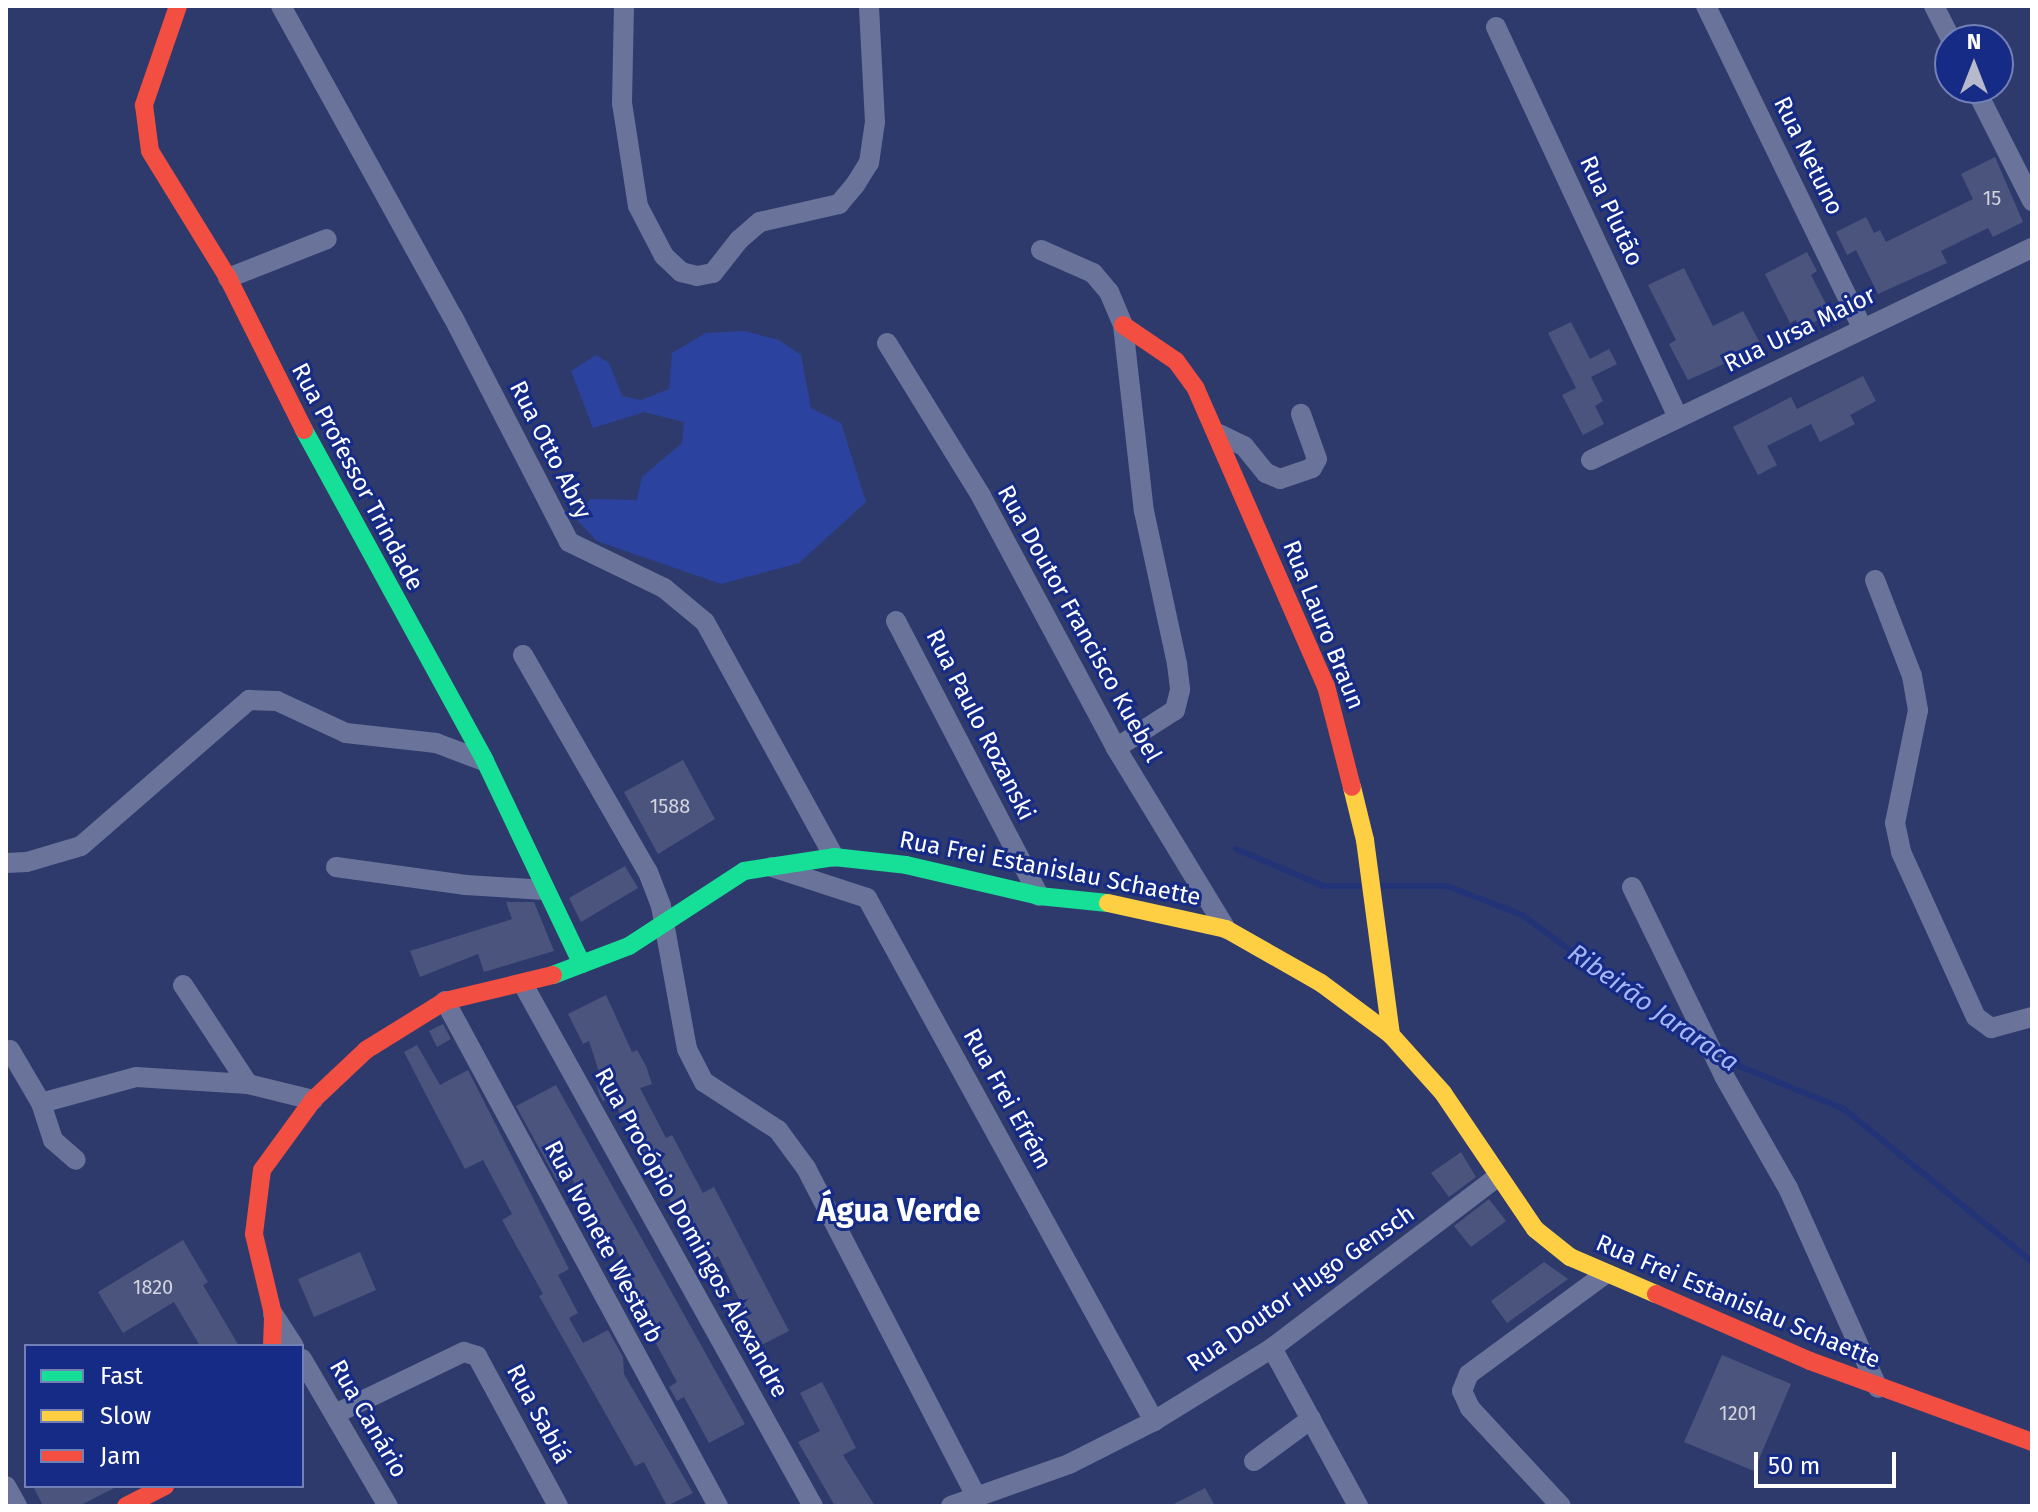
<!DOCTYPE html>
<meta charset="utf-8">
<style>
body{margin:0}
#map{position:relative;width:2038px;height:1512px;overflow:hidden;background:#2f3a6c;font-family:"Fira Sans",sans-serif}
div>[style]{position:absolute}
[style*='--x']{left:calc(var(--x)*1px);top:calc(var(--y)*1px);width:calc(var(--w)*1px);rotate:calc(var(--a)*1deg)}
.green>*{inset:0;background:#2b439e}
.stream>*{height:6px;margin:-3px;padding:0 3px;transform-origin:3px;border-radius:3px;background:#233377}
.building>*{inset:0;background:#4b547d}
.street>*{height:20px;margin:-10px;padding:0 10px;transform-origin:10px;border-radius:10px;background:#6a749a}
.fast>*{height:18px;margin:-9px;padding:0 9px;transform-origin:9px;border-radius:9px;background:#16e098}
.slow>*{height:18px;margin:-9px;padding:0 9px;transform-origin:9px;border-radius:9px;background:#ffcf43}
.jam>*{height:18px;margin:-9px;padding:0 9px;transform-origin:9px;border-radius:9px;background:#f24e42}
span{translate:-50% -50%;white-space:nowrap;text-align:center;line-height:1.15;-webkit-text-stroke:6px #152b86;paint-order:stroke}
.number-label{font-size:20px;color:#d2d4de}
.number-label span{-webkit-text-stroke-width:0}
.street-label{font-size:24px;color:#fff}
.water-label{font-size:26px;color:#a5b6f6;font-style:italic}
.district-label{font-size:32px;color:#fff;font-weight:700}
.frame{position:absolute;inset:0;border:8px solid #fff;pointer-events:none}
.legend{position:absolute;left:24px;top:1344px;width:280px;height:144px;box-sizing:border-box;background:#152b86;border:2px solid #7380b6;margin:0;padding:10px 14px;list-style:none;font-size:24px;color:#fff}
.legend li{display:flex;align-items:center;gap:16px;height:40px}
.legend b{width:40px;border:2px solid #7380b6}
.north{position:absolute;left:1934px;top:24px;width:80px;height:80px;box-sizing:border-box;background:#152b86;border:2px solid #7380b6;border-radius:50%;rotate:0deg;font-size:22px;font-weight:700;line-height:32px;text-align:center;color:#fff}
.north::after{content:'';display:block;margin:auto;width:28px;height:36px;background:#b6bacc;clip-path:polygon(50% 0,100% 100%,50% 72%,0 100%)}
.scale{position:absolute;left:1754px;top:1452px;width:142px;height:36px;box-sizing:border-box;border:4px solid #fff;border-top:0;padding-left:10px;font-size:24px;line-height:28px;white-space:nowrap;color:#fff;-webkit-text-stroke:6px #152b86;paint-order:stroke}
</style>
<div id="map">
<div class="green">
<div style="clip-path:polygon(744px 331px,779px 340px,801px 355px,811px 408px,841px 423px,866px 502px,799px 563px,721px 584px,597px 541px,577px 520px,590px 499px,637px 500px,642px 477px,682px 443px,684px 422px,644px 412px,593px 428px,571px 371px,596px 355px,609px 363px,622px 396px,641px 400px,669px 389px,672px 353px,706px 333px)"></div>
</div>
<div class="stream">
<div style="--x:1236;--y:849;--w:95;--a:23"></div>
<div style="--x:1323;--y:886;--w:42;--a:0"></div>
<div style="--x:1380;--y:886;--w:67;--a:0"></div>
<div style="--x:1447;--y:886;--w:80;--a:21.1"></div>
<div style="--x:1522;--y:915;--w:221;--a:36"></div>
<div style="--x:1724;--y:1060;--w:130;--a:22.2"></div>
<div style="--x:1844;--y:1109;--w:242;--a:39.1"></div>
</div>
<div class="building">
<div style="clip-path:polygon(1995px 157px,2023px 222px,1993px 237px,1988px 228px,1941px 251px,1947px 263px,1878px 294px,1856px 250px,1847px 255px,1836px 232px,1866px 217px,1874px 233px,1880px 230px,1886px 242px,1973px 199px,1961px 174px)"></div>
<div style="clip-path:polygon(1807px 252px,1817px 271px,1811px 275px,1831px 314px,1800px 329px,1796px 320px,1790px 323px,1765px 274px)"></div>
<div style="clip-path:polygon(1684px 268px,1713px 326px,1743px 311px,1762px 347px,1688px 380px,1669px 344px,1676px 340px,1648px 285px)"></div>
<div style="clip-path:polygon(1571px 322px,1590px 359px,1609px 349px,1617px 364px,1591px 377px,1603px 401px,1595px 406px,1604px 424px,1583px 435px,1562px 395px,1576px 388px,1548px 333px)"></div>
<div style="clip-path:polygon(1863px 376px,1876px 401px,1850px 415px,1855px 424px,1820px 442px,1811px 424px,1767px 446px,1777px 465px,1758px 475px,1733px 427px,1791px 397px,1797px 409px)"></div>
<div style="clip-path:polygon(683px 760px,715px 819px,658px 854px,624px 792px)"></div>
<div style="clip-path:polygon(625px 866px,638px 888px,581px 922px,569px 898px)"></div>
<div style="clip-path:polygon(506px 902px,534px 902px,554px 951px,484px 972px,478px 954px,420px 977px,410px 951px,512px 919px)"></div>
<div style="clip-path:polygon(606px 995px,632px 1052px,637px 1050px,646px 1066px,652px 1084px,640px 1088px,666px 1138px,672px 1135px,703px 1193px,714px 1187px,789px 1331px,752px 1350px,735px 1319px,746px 1313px,718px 1256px,705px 1263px,611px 1098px,603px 1101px,600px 1096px,596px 1083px,602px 1081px,589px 1041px,583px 1044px,568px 1014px)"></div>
<div style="clip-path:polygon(443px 1024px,451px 1039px,437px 1047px,429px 1031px)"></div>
<div style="clip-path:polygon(417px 1045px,440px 1085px,468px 1070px,569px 1269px,558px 1275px,578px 1313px,569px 1318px,583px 1343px,608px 1330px,623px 1357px,624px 1374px,693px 1493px,667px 1506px,644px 1462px,635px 1466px,539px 1296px,543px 1294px,502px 1220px,512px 1214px,483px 1160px,465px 1169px,425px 1093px,404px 1052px)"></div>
<div style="clip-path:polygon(556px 1085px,745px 1424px,709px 1443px,684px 1397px,677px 1401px,669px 1387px,677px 1382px,654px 1340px,660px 1337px,613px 1243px,606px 1247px,570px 1175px,557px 1181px,516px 1106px)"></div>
<div style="clip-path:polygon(1461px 1152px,1476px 1177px,1449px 1197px,1431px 1173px)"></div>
<div style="clip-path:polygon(1489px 1199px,1506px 1221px,1471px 1247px,1454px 1226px)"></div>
<div style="clip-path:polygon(183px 1240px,208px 1282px,203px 1285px,239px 1346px,200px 1346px,174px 1302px,123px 1333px,98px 1292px)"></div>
<div style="clip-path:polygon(360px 1252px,376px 1290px,314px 1317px,298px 1279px)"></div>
<div style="clip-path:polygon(1544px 1262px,1568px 1279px,1507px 1323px,1491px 1301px)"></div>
<div style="clip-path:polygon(1722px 1355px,1791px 1384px,1754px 1471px,1684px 1442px)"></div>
<div style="clip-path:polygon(822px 1382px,856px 1448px,843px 1455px,875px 1506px,835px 1506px,798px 1442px,820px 1431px,800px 1393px)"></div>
<div style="clip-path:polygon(33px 1486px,118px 1486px,79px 1506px,43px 1506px)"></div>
<div style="clip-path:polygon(1205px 1488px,1215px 1506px,1170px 1506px)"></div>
</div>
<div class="street">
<div style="--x:281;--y:6;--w:355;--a:61.1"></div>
<div style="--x:453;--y:317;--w:253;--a:62.7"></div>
<div style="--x:569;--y:542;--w:106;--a:25.8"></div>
<div style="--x:664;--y:588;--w:53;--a:39.7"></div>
<div style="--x:705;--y:622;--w:268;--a:61.2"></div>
<div style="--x:624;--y:6;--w:97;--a:91.2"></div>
<div style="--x:622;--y:103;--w:104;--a:81.2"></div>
<div style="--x:638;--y:206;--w:56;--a:62.5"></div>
<div style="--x:664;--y:256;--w:23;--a:43"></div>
<div style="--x:681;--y:272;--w:16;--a:14"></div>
<div style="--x:697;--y:276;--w:16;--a:-11"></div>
<div style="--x:713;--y:273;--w:42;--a:-51.8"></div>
<div style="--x:739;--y:240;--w:28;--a:-41"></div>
<div style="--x:760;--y:222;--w:81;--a:-12.8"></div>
<div style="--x:839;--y:204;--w:25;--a:-50"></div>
<div style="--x:855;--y:185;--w:26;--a:-58"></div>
<div style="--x:869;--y:163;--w:41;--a:-81.7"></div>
<div style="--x:875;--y:122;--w:116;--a:-93"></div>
<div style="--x:1706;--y:6;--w:359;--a:64.1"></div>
<div style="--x:1934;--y:6;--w:38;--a:63"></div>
<div style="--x:1496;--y:27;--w:431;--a:65"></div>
<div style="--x:1975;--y:88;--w:127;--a:63.2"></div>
<div style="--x:1041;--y:250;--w:57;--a:23.9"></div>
<div style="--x:1093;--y:273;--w:25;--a:50"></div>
<div style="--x:1109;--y:292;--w:36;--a:67"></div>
<div style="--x:1123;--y:325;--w:187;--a:83.6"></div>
<div style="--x:1144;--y:511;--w:157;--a:77.8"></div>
<div style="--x:1177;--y:664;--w:26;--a:83"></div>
<div style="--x:1180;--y:690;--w:21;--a:104"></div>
<div style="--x:1175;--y:710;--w:70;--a:147.2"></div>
<div style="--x:228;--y:278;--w:106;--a:-21.5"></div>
<div style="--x:887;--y:343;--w:180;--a:58.4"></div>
<div style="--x:981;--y:496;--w:286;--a:61.8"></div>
<div style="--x:1116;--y:748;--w:212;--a:58.7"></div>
<div style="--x:1219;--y:434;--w:28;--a:26"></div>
<div style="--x:1244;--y:446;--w:35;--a:51"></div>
<div style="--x:1266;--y:473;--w:15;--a:23"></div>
<div style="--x:1280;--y:479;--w:34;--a:-19"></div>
<div style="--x:1312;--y:468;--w:10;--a:-61"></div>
<div style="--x:1317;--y:459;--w:48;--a:-109.6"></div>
<div style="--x:1591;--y:460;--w:489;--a:-25.7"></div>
<div style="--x:1875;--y:580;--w:103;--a:68.9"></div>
<div style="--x:1912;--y:676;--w:35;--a:80"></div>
<div style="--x:1918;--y:710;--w:115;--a:101.5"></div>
<div style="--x:1895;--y:823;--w:30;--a:78"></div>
<div style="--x:1901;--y:852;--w:181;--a:65.6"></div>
<div style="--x:1976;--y:1017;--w:19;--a:36"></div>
<div style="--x:1991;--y:1028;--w:42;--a:-15"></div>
<div style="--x:896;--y:621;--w:310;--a:62.5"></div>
<div style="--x:523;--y:655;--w:250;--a:60.1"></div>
<div style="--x:648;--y:872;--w:36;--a:69"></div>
<div style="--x:661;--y:906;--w:145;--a:79.7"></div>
<div style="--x:687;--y:1049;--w:37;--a:63"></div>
<div style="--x:704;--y:1082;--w:88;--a:33"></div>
<div style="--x:778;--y:1130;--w:47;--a:53.6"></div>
<div style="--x:806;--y:1168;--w:367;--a:62.6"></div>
<div style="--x:6;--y:863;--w:21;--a:-3"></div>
<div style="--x:27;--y:862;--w:56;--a:-16.5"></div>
<div style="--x:81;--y:846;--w:223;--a:-41"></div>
<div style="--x:249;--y:700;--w:28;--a:2"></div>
<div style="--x:277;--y:701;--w:76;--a:24.9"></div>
<div style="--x:346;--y:733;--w:91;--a:6.3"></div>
<div style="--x:436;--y:743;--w:51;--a:20.6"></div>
<div style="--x:336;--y:867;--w:131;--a:7.9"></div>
<div style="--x:466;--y:885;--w:79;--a:3.6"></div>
<div style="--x:772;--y:867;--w:100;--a:18.1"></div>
<div style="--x:867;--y:898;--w:597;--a:61.24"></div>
<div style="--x:1632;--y:887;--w:210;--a:64"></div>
<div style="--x:1724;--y:1076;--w:129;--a:60.3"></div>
<div style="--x:1788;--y:1188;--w:219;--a:65.8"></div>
<div style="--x:183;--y:985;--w:118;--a:56.7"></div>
<div style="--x:524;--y:986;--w:595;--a:60.94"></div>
<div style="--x:445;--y:1001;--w:574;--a:61.6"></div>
<div style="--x:10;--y:1050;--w:61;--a:59.7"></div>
<div style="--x:41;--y:1103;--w:98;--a:-15.3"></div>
<div style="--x:136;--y:1077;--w:112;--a:3.6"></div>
<div style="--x:248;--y:1084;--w:67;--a:13.8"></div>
<div style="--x:41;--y:1103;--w:39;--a:72"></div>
<div style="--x:53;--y:1140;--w:30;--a:41"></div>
<div style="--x:273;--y:1314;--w:38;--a:57"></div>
<div style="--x:1272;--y:1348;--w:180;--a:61.4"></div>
<div style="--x:302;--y:1359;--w:170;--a:59.7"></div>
<div style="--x:337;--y:1413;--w:141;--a:-25.7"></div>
<div style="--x:464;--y:1352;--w:14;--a:17"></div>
<div style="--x:477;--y:1356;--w:170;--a:61.6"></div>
<div style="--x:1254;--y:1461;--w:71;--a:-36.4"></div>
<div style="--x:6;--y:1486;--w:23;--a:61"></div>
<div style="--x:951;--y:1506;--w:125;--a:-19.6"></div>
<div style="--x:1069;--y:1464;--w:95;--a:-26.8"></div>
<div style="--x:1154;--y:1421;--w:139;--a:-31.7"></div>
<div style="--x:1272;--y:1348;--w:283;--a:-37.2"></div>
<div style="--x:1561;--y:1506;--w:134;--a:-132.9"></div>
<div style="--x:1470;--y:1408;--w:19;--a:-115"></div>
<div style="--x:1462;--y:1391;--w:18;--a:-68"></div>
<div style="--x:1469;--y:1374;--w:167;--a:-36.3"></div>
</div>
<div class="fast">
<div style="--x:304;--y:430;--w:377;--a:61.3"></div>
<div style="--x:485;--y:761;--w:225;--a:64.5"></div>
<div style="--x:553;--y:975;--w:81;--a:-20.9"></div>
<div style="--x:629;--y:946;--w:137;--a:-33.1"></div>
<div style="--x:744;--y:871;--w:91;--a:-8.8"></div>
<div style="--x:834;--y:857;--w:72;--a:6.3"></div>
<div style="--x:906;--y:865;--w:137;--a:13.1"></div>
<div style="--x:1039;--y:896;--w:69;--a:5.8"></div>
</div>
<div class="slow">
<div style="--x:1352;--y:787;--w:55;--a:76.2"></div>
<div style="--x:1365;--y:840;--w:197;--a:82.4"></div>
<div style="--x:1108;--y:903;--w:121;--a:12.4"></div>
<div style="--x:1226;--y:929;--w:109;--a:29.6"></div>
<div style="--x:1321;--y:983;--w:87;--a:36.6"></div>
<div style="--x:1391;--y:1035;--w:78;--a:48.1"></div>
<div style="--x:1443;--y:1093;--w:164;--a:55.9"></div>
<div style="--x:1535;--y:1229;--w:45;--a:38.7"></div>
<div style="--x:1570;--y:1257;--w:94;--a:23.3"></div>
</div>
<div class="jam">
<div style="--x:178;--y:6;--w:105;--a:109"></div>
<div style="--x:144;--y:105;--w:46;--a:82.6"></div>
<div style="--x:150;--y:151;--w:149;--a:58.4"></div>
<div style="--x:228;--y:278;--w:170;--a:63.4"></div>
<div style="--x:1123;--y:325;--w:64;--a:34.2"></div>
<div style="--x:1176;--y:361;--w:34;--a:54"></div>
<div style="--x:1196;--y:389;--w:324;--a:66.4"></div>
<div style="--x:1326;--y:686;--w:104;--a:75.6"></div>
<div style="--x:1656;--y:1294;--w:168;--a:23.5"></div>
<div style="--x:1810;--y:1361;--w:236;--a:20"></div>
<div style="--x:272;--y:1346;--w:32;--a:-88"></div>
<div style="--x:273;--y:1314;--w:82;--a:-103.4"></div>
<div style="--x:254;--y:1234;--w:64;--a:-82.9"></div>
<div style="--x:262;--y:1170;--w:87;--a:-53.9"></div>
<div style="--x:313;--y:1100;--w:73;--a:-43.3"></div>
<div style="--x:366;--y:1050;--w:93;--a:-31.8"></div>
<div style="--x:445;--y:1001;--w:111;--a:-13.5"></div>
<div style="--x:126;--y:1506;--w:44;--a:-27.1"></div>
</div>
<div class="number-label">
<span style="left:1992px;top:198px">15</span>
<span style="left:670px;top:806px">1588</span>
<span style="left:153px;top:1287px">1820</span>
<span style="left:1738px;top:1413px">1201</span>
</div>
<div class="street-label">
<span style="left:1808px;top:156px;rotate:64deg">Rua Netuno</span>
<span style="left:1611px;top:211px;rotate:65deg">Rua Plutão</span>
<span style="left:1800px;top:330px;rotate:-26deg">Rua Ursa Maior</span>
<span style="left:550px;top:450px;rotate:63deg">Rua Otto Abry</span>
<span style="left:357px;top:477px;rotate:62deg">Rua Professor Trindade</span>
<span style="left:1079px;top:624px;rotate:61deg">Rua Doutor Francisco Kuebel</span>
<span style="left:1323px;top:625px;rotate:68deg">Rua Lauro Braun</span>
<span style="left:980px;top:725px;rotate:63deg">Rua Paulo Rozanski</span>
<span style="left:1050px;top:869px;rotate:11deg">Rua Frei Estanislau Schaette</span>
<span style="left:1007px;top:1099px;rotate:61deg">Rua Frei Efrém</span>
<span style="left:691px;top:1233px;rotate:61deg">Rua Procópio Domingos Alexandre</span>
<span style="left:603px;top:1242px;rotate:62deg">Rua Ivonete Westarb</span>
<span style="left:1301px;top:1289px;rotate:-35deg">Rua Doutor Hugo Gensch</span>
<span style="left:1738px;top:1302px;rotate:23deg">Rua Frei Estanislau Schaette</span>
<span style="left:538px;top:1414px;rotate:62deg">Rua Sabiá</span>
<span style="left:368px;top:1419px;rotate:60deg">Rua Canário</span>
</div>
<div class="water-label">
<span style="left:1653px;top:1008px;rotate:35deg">Ribeirão Jararaca</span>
</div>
<div class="district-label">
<span style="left:899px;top:1210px">Água Verde</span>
</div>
<div class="frame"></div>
<ul class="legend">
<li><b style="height:10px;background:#16e098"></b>Fast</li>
<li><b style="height:10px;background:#ffcf43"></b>Slow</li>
<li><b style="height:10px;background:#f24e42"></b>Jam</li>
</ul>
<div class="north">N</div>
<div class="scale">50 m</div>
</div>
